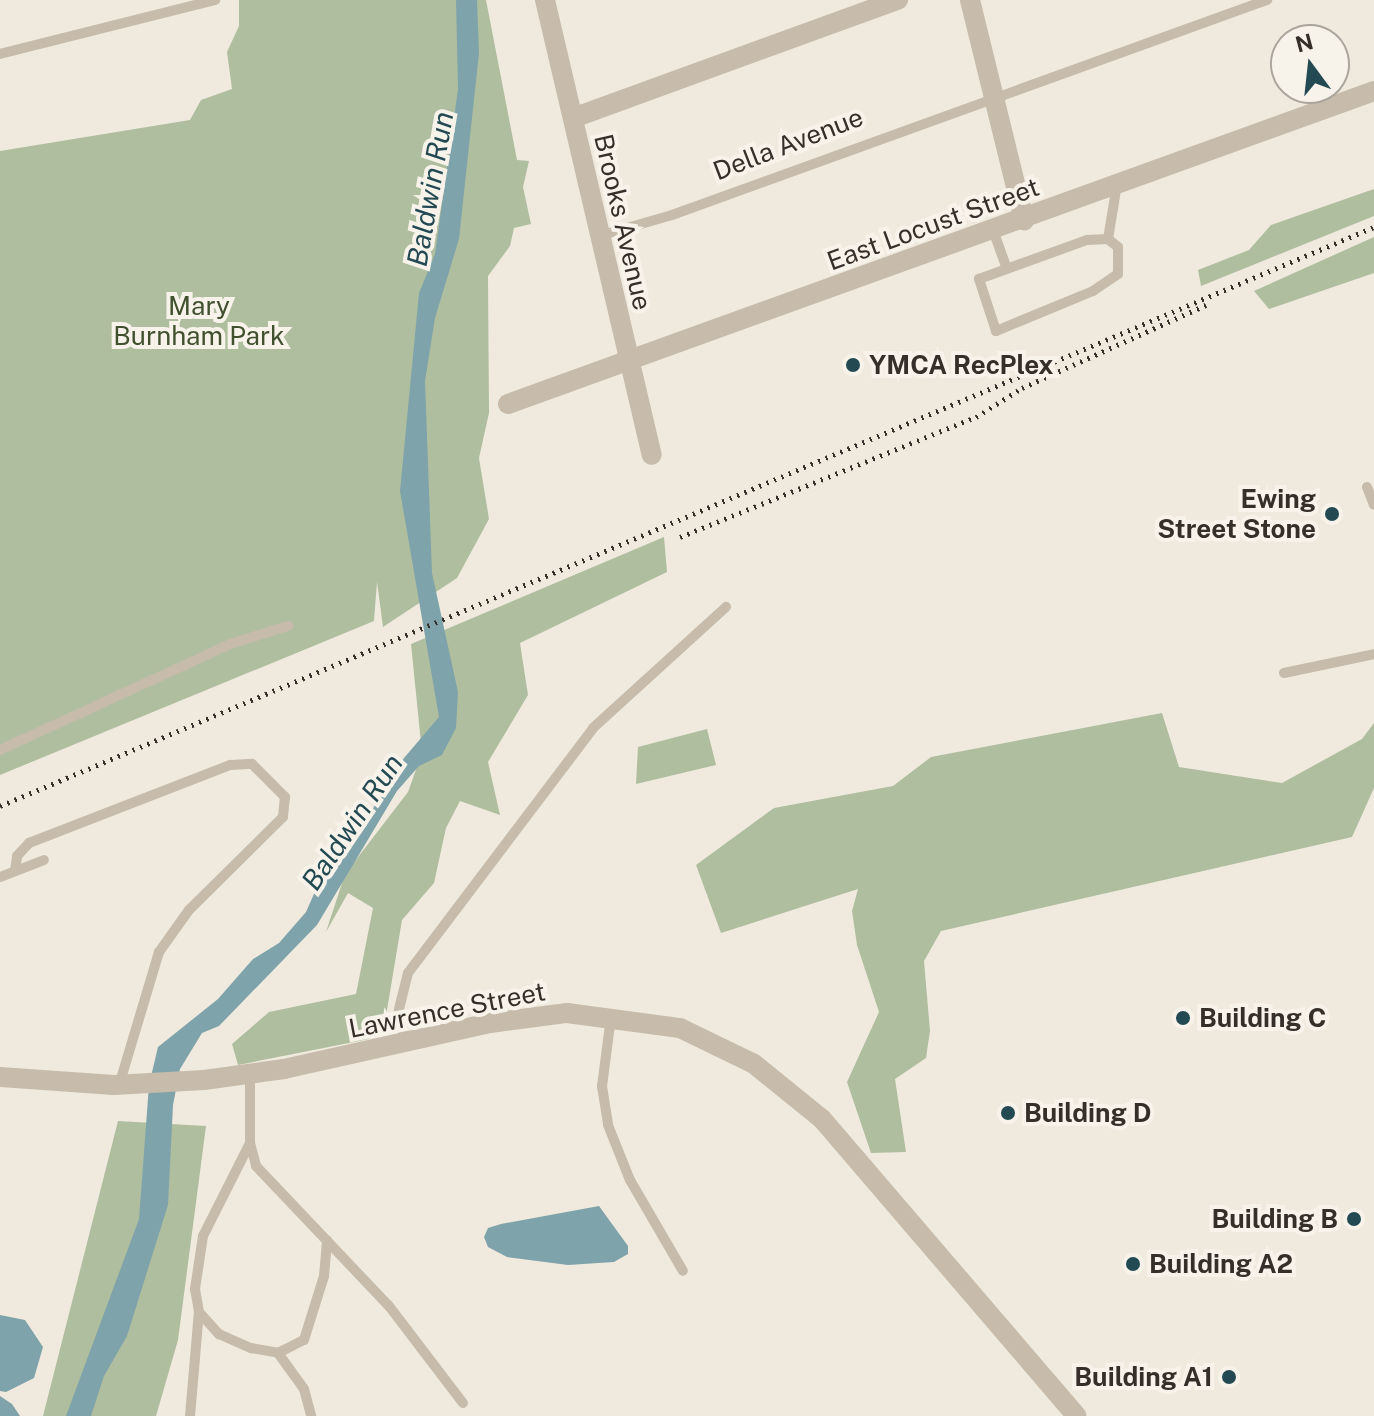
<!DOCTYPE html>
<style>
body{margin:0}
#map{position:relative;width:1374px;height:1416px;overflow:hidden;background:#f0eade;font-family:"Public Sans",sans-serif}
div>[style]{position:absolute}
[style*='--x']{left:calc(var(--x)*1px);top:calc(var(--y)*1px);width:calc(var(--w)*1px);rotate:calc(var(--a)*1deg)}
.green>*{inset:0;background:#afbe9f}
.water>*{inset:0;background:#7fa3aa}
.service>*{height:10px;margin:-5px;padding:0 5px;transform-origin:5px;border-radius:5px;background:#c7bbab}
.minor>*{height:20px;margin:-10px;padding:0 10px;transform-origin:10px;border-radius:10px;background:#c7bbab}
.tertiary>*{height:20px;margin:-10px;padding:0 10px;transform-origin:10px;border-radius:10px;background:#c7bbab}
.rail>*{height:5px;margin-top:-2.5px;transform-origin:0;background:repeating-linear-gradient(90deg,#362f29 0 2px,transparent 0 8px)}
.dots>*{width:22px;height:22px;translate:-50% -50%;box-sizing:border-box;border:4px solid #f8f3ea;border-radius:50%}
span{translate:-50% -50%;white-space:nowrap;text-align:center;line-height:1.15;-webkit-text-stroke:8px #f8f3ea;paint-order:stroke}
.street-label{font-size:26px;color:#362f29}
.park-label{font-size:26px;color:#41512f}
.poi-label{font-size:26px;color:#362f29;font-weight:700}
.left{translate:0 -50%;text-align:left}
.right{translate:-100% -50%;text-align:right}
.water-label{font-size:28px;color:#234a53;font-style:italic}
.north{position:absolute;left:1270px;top:24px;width:80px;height:80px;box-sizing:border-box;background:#f8f3ea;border:2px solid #aaa59d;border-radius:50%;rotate:345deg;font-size:22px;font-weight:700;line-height:32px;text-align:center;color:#362f29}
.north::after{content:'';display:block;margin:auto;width:28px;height:36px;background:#234a53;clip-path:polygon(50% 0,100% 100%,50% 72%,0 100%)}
</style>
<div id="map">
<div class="green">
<div style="clip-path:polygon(239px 0,486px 0,517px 160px,529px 161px,523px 187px,531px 224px,514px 228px,510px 246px,488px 276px,489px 413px,479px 458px,489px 519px,457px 578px,383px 627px,377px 582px,374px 621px,0 775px,0 151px,190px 120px,201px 100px,232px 89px,227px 52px,239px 26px)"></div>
<div style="clip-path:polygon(1374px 189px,1374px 216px,1201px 286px,1198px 270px,1249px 250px,1271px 225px)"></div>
<div style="clip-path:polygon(1374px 237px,1374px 273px,1269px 309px,1254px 291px)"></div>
<div style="clip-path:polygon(664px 537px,667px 572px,520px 643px,528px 695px,488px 762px,500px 815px,460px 801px,446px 828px,434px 883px,402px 920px,385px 1022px,369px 1039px,238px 1065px,232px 1044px,269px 1012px,356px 994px,373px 908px,348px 893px,326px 932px,345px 874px,408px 792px,422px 753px,411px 644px)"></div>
<div style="clip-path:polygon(1162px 713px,1179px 767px,1282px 783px,1362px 739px,1374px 723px,1374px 788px,1352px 837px,941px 931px,924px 961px,930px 1031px,926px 1058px,895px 1079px,906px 1152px,871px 1153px,847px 1082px,879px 1012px,857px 945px,852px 911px,858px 889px,721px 933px,696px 865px,774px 808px,893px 786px,931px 757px)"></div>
<div style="clip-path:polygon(707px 729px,716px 765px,636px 784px,638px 747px)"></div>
<div style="clip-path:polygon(118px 1121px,206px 1126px,178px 1340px,156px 1416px,43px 1416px)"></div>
</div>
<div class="water">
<div style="clip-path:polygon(456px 0,477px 0,479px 53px,459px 239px,435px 318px,425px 381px,432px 573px,458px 692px,456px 728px,442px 755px,419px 766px,397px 791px,317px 925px,219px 1026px,202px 1033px,180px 1069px,173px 1105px,168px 1205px,127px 1336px,104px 1376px,91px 1416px,66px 1416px,139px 1219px,149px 1085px,158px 1047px,218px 999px,253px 959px,279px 943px,306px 912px,321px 878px,364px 823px,404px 758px,439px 717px,400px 491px,419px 293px,435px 254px,458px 89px)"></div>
<div style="clip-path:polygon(599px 1206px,628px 1246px,628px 1254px,614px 1262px,568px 1265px,507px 1257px,488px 1247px,484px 1237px,488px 1228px,501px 1224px)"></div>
<div style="clip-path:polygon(0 1315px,25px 1320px,43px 1347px,34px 1378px,6px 1392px,0 1391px)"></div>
<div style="clip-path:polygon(0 1396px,12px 1404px,20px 1416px,0 1416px)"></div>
</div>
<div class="service">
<div style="--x:0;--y:54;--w:222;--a:-14.1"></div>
<div style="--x:993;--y:230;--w:41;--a:70.3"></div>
<div style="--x:599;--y:236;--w:76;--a:-16"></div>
<div style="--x:672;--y:215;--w:633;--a:-19.87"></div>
<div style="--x:1108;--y:239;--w:13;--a:39"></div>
<div style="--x:1118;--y:247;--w:27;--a:90"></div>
<div style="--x:1118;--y:274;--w:30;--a:146"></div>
<div style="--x:1093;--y:291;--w:105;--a:157.6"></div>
<div style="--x:996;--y:331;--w:55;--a:-108.1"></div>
<div style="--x:979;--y:279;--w:115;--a:-19.9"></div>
<div style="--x:1087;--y:240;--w:21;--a:-3"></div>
<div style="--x:1108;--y:239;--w:56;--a:-80.7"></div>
<div style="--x:1367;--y:487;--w:19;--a:69"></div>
<div style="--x:1284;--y:673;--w:92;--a:-11.9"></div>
<div style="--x:0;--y:750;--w:253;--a:-24.7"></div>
<div style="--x:230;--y:644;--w:61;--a:-17.2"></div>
<div style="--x:15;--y:871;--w:15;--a:-82"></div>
<div style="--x:17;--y:856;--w:18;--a:-47"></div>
<div style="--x:29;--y:843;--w:216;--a:-21.2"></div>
<div style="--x:230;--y:765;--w:22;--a:-3"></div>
<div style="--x:252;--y:764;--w:47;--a:45"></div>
<div style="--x:285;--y:797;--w:20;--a:96"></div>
<div style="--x:283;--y:817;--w:132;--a:135.3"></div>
<div style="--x:189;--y:910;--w:52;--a:125.5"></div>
<div style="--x:159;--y:952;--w:139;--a:106.7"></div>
<div style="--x:0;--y:877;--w:47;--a:-21.1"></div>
<div style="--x:611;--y:1017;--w:70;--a:97.4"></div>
<div style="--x:602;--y:1086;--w:39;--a:81"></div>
<div style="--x:608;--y:1125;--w:59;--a:68.2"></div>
<div style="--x:630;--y:1180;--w:105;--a:59.8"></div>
<div style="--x:404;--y:1043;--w:34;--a:-98"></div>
<div style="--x:399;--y:1009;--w:37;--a:-76"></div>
<div style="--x:408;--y:973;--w:307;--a:-52.9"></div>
<div style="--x:593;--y:728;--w:180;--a:-42.3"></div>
<div style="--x:250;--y:1074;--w:69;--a:90"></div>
<div style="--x:250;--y:1143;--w:24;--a:75"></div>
<div style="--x:256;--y:1166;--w:193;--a:46.5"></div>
<div style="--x:389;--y:1306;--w:122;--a:52.7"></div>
<div style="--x:249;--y:1145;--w:102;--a:116.8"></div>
<div style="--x:203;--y:1236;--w:54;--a:98.6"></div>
<div style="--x:195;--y:1289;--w:23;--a:80"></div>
<div style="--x:199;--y:1312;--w:30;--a:48"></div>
<div style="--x:219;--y:1334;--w:35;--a:24"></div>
<div style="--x:251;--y:1348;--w:27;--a:10"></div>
<div style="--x:278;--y:1353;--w:29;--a:-27"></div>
<div style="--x:304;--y:1340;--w:67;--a:-72.6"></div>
<div style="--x:324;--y:1276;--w:36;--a:-85"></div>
<div style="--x:278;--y:1353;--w:44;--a:54.2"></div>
<div style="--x:304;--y:1389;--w:28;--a:75"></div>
<div style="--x:190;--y:1416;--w:104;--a:-85.1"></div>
</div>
<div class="minor">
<div style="--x:545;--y:0;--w:467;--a:76.8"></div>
<div style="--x:970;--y:0;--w:227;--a:76.2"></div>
<div style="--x:573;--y:118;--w:346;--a:-20"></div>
<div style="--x:508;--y:404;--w:921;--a:-19.87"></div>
</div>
<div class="tertiary">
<div style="--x:0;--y:1077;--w:114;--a:4"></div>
<div style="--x:114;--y:1085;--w:90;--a:-3.2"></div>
<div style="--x:204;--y:1080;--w:81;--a:-7.8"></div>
<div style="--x:284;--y:1069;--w:211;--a:-12.6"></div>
<div style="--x:490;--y:1023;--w:78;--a:-7.4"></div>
<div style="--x:567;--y:1013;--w:114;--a:7.6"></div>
<div style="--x:680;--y:1028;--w:82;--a:25.9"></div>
<div style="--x:754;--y:1064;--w:87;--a:39"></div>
<div style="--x:822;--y:1119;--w:391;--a:49.4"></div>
</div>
<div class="rail">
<div style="--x:680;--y:537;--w:319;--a:-22.1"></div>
<div style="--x:976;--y:417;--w:54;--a:-32.2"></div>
<div style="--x:1022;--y:388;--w:202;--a:-24.3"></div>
<div style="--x:0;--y:806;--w:1491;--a:-22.85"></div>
</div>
<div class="dots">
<div style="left:853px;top:365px;background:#234a53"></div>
<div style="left:1332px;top:514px;background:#234a53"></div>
<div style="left:1183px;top:1018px;background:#234a53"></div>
<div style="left:1008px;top:1113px;background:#234a53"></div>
<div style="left:1354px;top:1219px;background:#234a53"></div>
<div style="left:1133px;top:1264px;background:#234a53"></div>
<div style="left:1229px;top:1377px;background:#234a53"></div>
</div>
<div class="street-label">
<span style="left:788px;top:144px;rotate:-21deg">Della Avenue</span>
<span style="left:623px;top:222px;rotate:77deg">Brooks Avenue</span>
<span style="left:933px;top:224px;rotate:-20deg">East Locust Street</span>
<span style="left:447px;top:1010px;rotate:-11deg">Lawrence Street</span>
</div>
<div class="park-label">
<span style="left:199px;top:321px">Mary<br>Burnham Park</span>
</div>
<div class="poi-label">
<span class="left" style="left:869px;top:365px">YMCA RecPlex</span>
<span class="right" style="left:1316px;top:514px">Ewing<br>Street Stone</span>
<span class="left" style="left:1199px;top:1018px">Building C</span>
<span class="left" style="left:1024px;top:1113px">Building D</span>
<span class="right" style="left:1338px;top:1219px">Building B</span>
<span class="left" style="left:1149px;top:1264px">Building A2</span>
<span class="right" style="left:1213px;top:1377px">Building A1</span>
</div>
<div class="water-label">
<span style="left:430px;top:189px;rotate:-80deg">Baldwin Run</span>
<span style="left:352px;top:822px;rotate:-56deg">Baldwin Run</span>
</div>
<div class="north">N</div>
</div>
